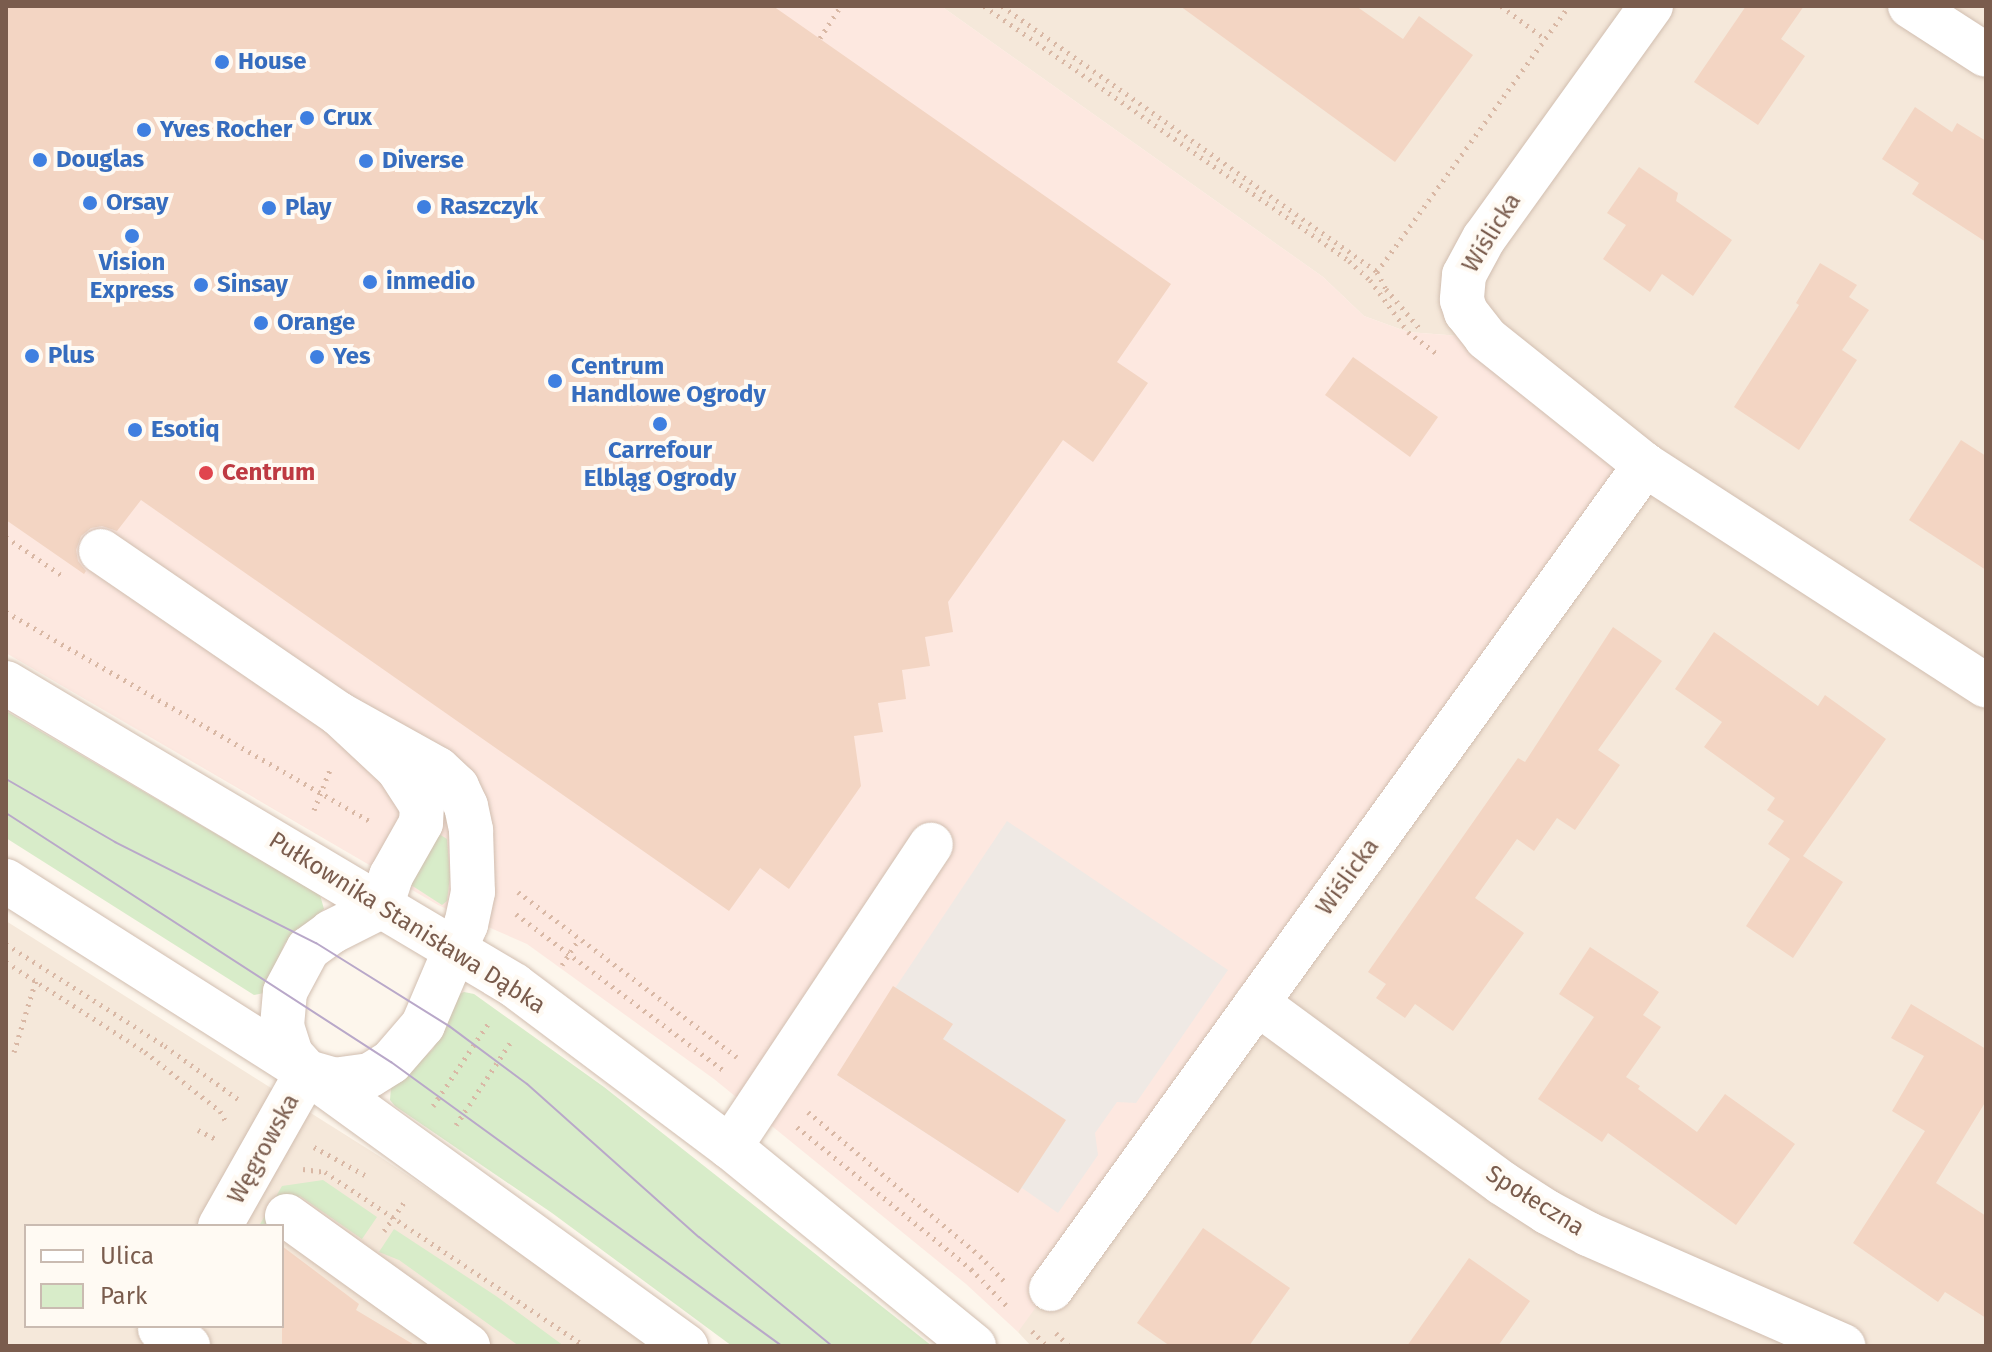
<!DOCTYPE html>
<meta charset="utf-8">
<style>
body{margin:0}
#map{position:relative;width:1992px;height:1352px;overflow:hidden;background:#fdf6ec;font-family:"Fira Sans",sans-serif}
div>[style]{position:absolute}
[style*='--x']{left:calc(var(--x)*1px);top:calc(var(--y)*1px);width:calc(var(--w)*1px);rotate:calc(var(--a)*1deg)}
.residential>*{inset:0;background:#f5e8da}
.commercial>*{inset:0;background:#fde8e0}
.industrial>*{inset:0;background:#efe9e4}
.green>*{inset:0;background:#d8ecc9}
.building>*{inset:0;background:#f3d5c3}
.path>*{height:5px;margin-top:-2.5px;transform-origin:0;background:repeating-linear-gradient(90deg,#d9b8a5 0 2px,transparent 0 8px)}
.roads{filter:drop-shadow(0 0 2px #d1beb0) drop-shadow(0 0 2px #d1beb0)}
.minor>*{height:44px;margin:-22px;padding:0 22px;transform-origin:22px;border-radius:22px;background:#fff}
.tram>*{height:2px;margin:-1px;padding:0 1px;transform-origin:1px;border-radius:1px;background:#b9a8c9}
.dots>*{width:22px;height:22px;translate:-50% -50%;box-sizing:border-box;border:4px solid #fffaf3;border-radius:50%}
span{translate:-50% -50%;white-space:nowrap;text-align:center;line-height:1.15;-webkit-text-stroke:8px #fffaf3;paint-order:stroke}
.shop-label{font-size:24px;color:#366cbe;font-weight:700}
.left{translate:0 -50%;text-align:left}
.street-label{font-size:24px;color:#7a5c4d}
.health-label{font-size:24px;color:#be3a42;font-weight:700}
.frame{position:absolute;inset:0;border:8px solid #7a5c4d;pointer-events:none}
.legend{position:absolute;left:24px;top:1224px;width:260px;height:104px;box-sizing:border-box;background:#fffaf3;border:2px solid #cabbb1;margin:0;padding:10px 14px;list-style:none;font-size:24px;color:#7a5c4d}
.legend li{display:flex;align-items:center;gap:16px;height:40px}
.legend b{width:40px;border:2px solid #cabbb1}
</style>
<div id="map">
<div class="residential">
<div style="clip-path:polygon(941px 6px,1986px 6px,1986px 1346px,1031px 1346px,1018px 1332px,1486px 338px,1408px 332px,1364px 316px,1323px 277px)"></div>
<div style="clip-path:polygon(evenodd,6px 921px,379px 1156px,512px 1246px,648px 1346px,6px 1346px,6px 921px,26px 1226px,282px 1226px,282px 1326px,26px 1326px,26px 1226px)"></div>
</div>
<div class="commercial">
<div style="clip-path:polygon(6px 6px,941px 6px,1323px 277px,1364px 316px,1408px 332px,1486px 338px,1645px 465px,1018px 1332px,966px 1284px,714px 1079px,527px 944px,438px 905px,6px 653px)"></div>
</div>
<div class="industrial">
<div style="clip-path:polygon(1007px 821px,1228px 970px,1136px 1103px,1117px 1102px,1095px 1133px,1098px 1155px,1058px 1213px,1022px 1188px,1018px 1193px,837px 1075px)"></div>
</div>
<div class="green">
<div style="clip-path:polygon(6px 711px,320px 895px,324px 909px,285px 943px,264px 993px,254px 995px,6px 838px)"></div>
<div style="clip-path:polygon(439px 834px,447px 839px,450px 877px,447px 901px,442px 905px,408px 883px)"></div>
<div style="clip-path:polygon(464px 992px,474px 994px,604px 1087px,932px 1346px,732px 1346px,552px 1213px,395px 1106px,390px 1100px,391px 1087px,433px 1049px,459px 994px)"></div>
<div style="clip-path:polygon(323px 1180px,377px 1217px,362px 1239px,300px 1196px,276px 1212px,268px 1226px,259px 1226px,282px 1186px)"></div>
<div style="clip-path:polygon(394px 1229px,496px 1296px,564px 1346px,519px 1346px,399px 1260px,379px 1252px)"></div>
</div>
<div class="building">
<div style="clip-path:polygon(6px 6px,773px 6px,1171px 284px,1117px 362px,1148px 383px,1093px 462px,1063px 440px,948px 602px,953px 632px,925px 637px,930px 666px,902px 670px,906px 699px,878px 703px,883px 732px,854px 736px,861px 786px,789px 889px,760px 868px,729px 911px,141px 500px,117px 531px,102px 526px,91px 528px,81px 536px,76px 550px,78px 561px,86px 571px,84px 574px,6px 520px)"></div>
<div style="clip-path:polygon(1180px 6px,1356px 6px,1403px 39px,1419px 16px,1473px 55px,1395px 162px)"></div>
<div style="clip-path:polygon(1746px 6px,1804px 6px,1781px 39px,1805px 56px,1758px 125px,1694px 82px)"></div>
<div style="clip-path:polygon(1915px 107px,1952px 132px,1957px 123px,1986px 141px,1986px 242px,1912px 194px,1919px 183px,1882px 159px)"></div>
<div style="clip-path:polygon(1639px 167px,1678px 193px,1676px 201px,1732px 240px,1693px 296px,1662px 274px,1650px 292px,1603px 259px,1626px 225px,1607px 213px)"></div>
<div style="clip-path:polygon(1820px 263px,1857px 285px,1849px 297px,1869px 310px,1842px 350px,1857px 360px,1799px 450px,1734px 407px,1799px 305px,1796px 303px)"></div>
<div style="clip-path:polygon(1353px 357px,1438px 417px,1410px 457px,1325px 395px)"></div>
<div style="clip-path:polygon(1961px 440px,1986px 456px,1986px 570px,1909px 520px)"></div>
<div style="clip-path:polygon(1613px 627px,1662px 661px,1598px 750px,1620px 765px,1575px 830px,1557px 818px,1534px 851px,1517px 839px,1475px 898px,1524px 933px,1453px 1031px,1415px 1004px,1405px 1018px,1376px 998px,1386px 984px,1368px 972px,1518px 758px,1525px 762px)"></div>
<div style="clip-path:polygon(1714px 632px,1818px 706px,1825px 695px,1886px 739px,1803px 856px,1843px 882px,1793px 958px,1746px 926px,1790px 859px,1768px 844px,1784px 821px,1767px 810px,1775px 798px,1704px 747px,1722px 722px,1675px 689px)"></div>
<div style="clip-path:polygon(1590px 947px,1659px 992px,1643px 1015px,1661px 1027px,1626px 1077px,1640px 1086px,1638px 1089px,1697px 1132px,1725px 1094px,1795px 1144px,1736px 1225px,1608px 1133px,1602px 1142px,1538px 1099px,1594px 1017px,1559px 994px)"></div>
<div style="clip-path:polygon(893px 986px,953px 1024px,943px 1039px,1066px 1120px,1018px 1193px,837px 1075px)"></div>
<div style="clip-path:polygon(1911px 1004px,1986px 1049px,1986px 1101px,1936px 1183px,1986px 1216px,1986px 1318px,1945px 1292px,1938px 1302px,1853px 1243px,1925px 1131px,1892px 1111px,1924px 1056px,1891px 1038px)"></div>
<div style="clip-path:polygon(1203px 1228px,1290px 1288px,1249px 1346px,1170px 1346px,1137px 1323px)"></div>
<div style="clip-path:polygon(282px 1246px,359px 1304px,356px 1310px,416px 1346px,282px 1346px)"></div>
<div style="clip-path:polygon(1469px 1258px,1530px 1301px,1498px 1346px,1407px 1346px)"></div>
</div>
<div class="path">
<div style="--x:984;--y:6;--w:445;--a:34.9"></div>
<div style="--x:1349;--y:261;--w:28;--a:42"></div>
<div style="--x:1370;--y:280;--w:64;--a:53.8"></div>
<div style="--x:1408;--y:332;--w:38;--a:37"></div>
<div style="--x:1002;--y:6;--w:460;--a:35.3"></div>
<div style="--x:1377;--y:272;--w:328;--a:-54.2"></div>
<div style="--x:1501;--y:6;--w:54;--a:36.7"></div>
<div style="--x:820;--y:38;--w:38;--a:-57"></div>
<div style="--x:1377;--y:272;--w:19;--a:62"></div>
<div style="--x:1386;--y:289;--w:55;--a:49.4"></div>
<div style="--x:6;--y:537;--w:67;--a:34.6"></div>
<div style="--x:6;--y:612;--w:419;--a:29.9"></div>
<div style="--x:314;--y:810;--w:46;--a:-68.4"></div>
<div style="--x:518;--y:892;--w:274;--a:37"></div>
<div style="--x:516;--y:914;--w:263;--a:37"></div>
<div style="--x:6;--y:944;--w:189;--a:32.7"></div>
<div style="--x:165;--y:1046;--w:90;--a:36"></div>
<div style="--x:6;--y:962;--w:166;--a:32.9"></div>
<div style="--x:145;--y:1052;--w:95;--a:38.2"></div>
<div style="--x:220;--y:1111;--w:13;--a:61"></div>
<div style="--x:562;--y:965;--w:31;--a:-57"></div>
<div style="--x:14;--y:1052;--w:75;--a:-73"></div>
<div style="--x:433;--y:1106;--w:102;--a:-56.2"></div>
<div style="--x:808;--y:1112;--w:224;--a:39.9"></div>
<div style="--x:980;--y:1256;--w:37;--a:46"></div>
<div style="--x:456;--y:1125;--w:102;--a:-56.6"></div>
<div style="--x:797;--y:1127;--w:225;--a:39.2"></div>
<div style="--x:971;--y:1269;--w:53;--a:45.8"></div>
<div style="--x:198;--y:1130;--w:20;--a:27"></div>
<div style="--x:314;--y:1147;--w:58;--a:28.8"></div>
<div style="--x:303;--y:1169;--w:22;--a:8"></div>
<div style="--x:325;--y:1172;--w:313;--a:33.8"></div>
<div style="--x:384;--y:1231;--w:38;--a:-55"></div>
<div style="--x:1032;--y:1331;--w:21;--a:45"></div>
<div style="--x:1056;--y:1333;--w:18;--a:45"></div>
</div>
<div class="roads">
<div class="minor">
<div style="--x:1651;--y:6;--w:286;--a:125.7"></div>
<div style="--x:1484;--y:238;--w:42;--a:118.4"></div>
<div style="--x:1464;--y:275;--w:25;--a:95"></div>
<div style="--x:1462;--y:300;--w:13;--a:72"></div>
<div style="--x:1466;--y:312;--w:33;--a:52"></div>
<div style="--x:1486;--y:338;--w:203;--a:38.6"></div>
<div style="--x:1645;--y:465;--w:406;--a:32.9"></div>
<div style="--x:1910;--y:6;--w:90;--a:32.8"></div>
<div style="--x:101;--y:551;--w:288;--a:34.4"></div>
<div style="--x:339;--y:714;--w:113;--a:29.1"></div>
<div style="--x:438;--y:769;--w:26;--a:43"></div>
<div style="--x:457;--y:787;--w:21;--a:65"></div>
<div style="--x:466;--y:806;--w:25;--a:78"></div>
<div style="--x:471;--y:830;--w:62;--a:88.2"></div>
<div style="--x:473;--y:892;--w:33;--a:102"></div>
<div style="--x:466;--y:924;--w:110;--a:113.1"></div>
<div style="--x:423;--y:1025;--w:49;--a:130.9"></div>
<div style="--x:391;--y:1062;--w:25;--a:148"></div>
<div style="--x:370;--y:1075;--w:35;--a:172"></div>
<div style="--x:335;--y:1080;--w:29;--a:-164"></div>
<div style="--x:307;--y:1072;--w:24;--a:-132"></div>
<div style="--x:291;--y:1054;--w:29;--a:-108"></div>
<div style="--x:282;--y:1026;--w:34;--a:-85"></div>
<div style="--x:285;--y:992;--w:49;--a:-61.9"></div>
<div style="--x:308;--y:949;--w:29;--a:-36"></div>
<div style="--x:331;--y:932;--w:56;--a:-26.6"></div>
<div style="--x:381;--y:907;--w:33;--a:-72"></div>
<div style="--x:391;--y:876;--w:61;--a:-60.5"></div>
<div style="--x:421;--y:823;--w:17;--a:-87"></div>
<div style="--x:422;--y:806;--w:44;--a:-123"></div>
<div style="--x:398;--y:769;--w:81;--a:-137"></div>
<div style="--x:6;--y:683;--w:591;--a:30.73"></div>
<div style="--x:514;--y:985;--w:270;--a:36.9"></div>
<div style="--x:730;--y:1147;--w:315;--a:39.2"></div>
<div style="--x:6;--y:881;--w:356;--a:32.4"></div>
<div style="--x:307;--y:1072;--w:468;--a:35.9"></div>
<div style="--x:1257;--y:1003;--w:304;--a:36.3"></div>
<div style="--x:1502;--y:1183;--w:54;--a:32.8"></div>
<div style="--x:1547;--y:1212;--w:47;--a:28.2"></div>
<div style="--x:1588;--y:1234;--w:279;--a:23.7"></div>
<div style="--x:730;--y:1147;--w:363;--a:-56.4"></div>
<div style="--x:287;--y:1216;--w:223;--a:35.7"></div>
<div style="--x:220;--y:1226;--w:177;--a:-60.5"></div>
<div style="--x:1051;--y:1289;--w:1016;--a:-54.21"></div>
<div style="--x:160;--y:1329;--w:33;--a:31"></div>
</div>
</div>
<div class="tram">
<div style="--x:6;--y:779;--w:126;--a:30"></div>
<div style="--x:115;--y:842;--w:225;--a:26.7"></div>
<div style="--x:316;--y:943;--w:157;--a:32"></div>
<div style="--x:449;--y:1026;--w:97;--a:36.6"></div>
<div style="--x:527;--y:1084;--w:230;--a:41.7"></div>
<div style="--x:699;--y:1237;--w:172;--a:39.3"></div>
<div style="--x:6;--y:813;--w:459;--a:32.9"></div>
<div style="--x:391;--y:1062;--w:483;--a:36"></div>
</div>
<div class="dots">
<div style="left:222px;top:62px;background:#3f7fe0"></div>
<div style="left:307px;top:118px;background:#3f7fe0"></div>
<div style="left:144px;top:130px;background:#3f7fe0"></div>
<div style="left:40px;top:160px;background:#3f7fe0"></div>
<div style="left:366px;top:161px;background:#3f7fe0"></div>
<div style="left:90px;top:203px;background:#3f7fe0"></div>
<div style="left:424px;top:207px;background:#3f7fe0"></div>
<div style="left:269px;top:208px;background:#3f7fe0"></div>
<div style="left:132px;top:236px;background:#3f7fe0"></div>
<div style="left:370px;top:282px;background:#3f7fe0"></div>
<div style="left:201px;top:285px;background:#3f7fe0"></div>
<div style="left:261px;top:323px;background:#3f7fe0"></div>
<div style="left:32px;top:356px;background:#3f7fe0"></div>
<div style="left:317px;top:357px;background:#3f7fe0"></div>
<div style="left:555px;top:381px;background:#3f7fe0"></div>
<div style="left:660px;top:424px;background:#3f7fe0"></div>
<div style="left:135px;top:430px;background:#3f7fe0"></div>
<div style="left:206px;top:473px;background:#e0444e"></div>
</div>
<div class="shop-label">
<span class="left" style="left:238px;top:62px">House</span>
<span class="left" style="left:323px;top:118px">Crux</span>
<span class="left" style="left:160px;top:130px">Yves Rocher</span>
<span class="left" style="left:56px;top:160px">Douglas</span>
<span class="left" style="left:382px;top:161px">Diverse</span>
<span class="left" style="left:106px;top:203px">Orsay</span>
<span class="left" style="left:440px;top:207px">Raszczyk</span>
<span class="left" style="left:285px;top:208px">Play</span>
<span style="left:132px;top:277px">Vision<br>Express</span>
<span class="left" style="left:386px;top:282px">inmedio</span>
<span class="left" style="left:217px;top:285px">Sinsay</span>
<span class="left" style="left:277px;top:323px">Orange</span>
<span class="left" style="left:48px;top:356px">Plus</span>
<span class="left" style="left:333px;top:357px">Yes</span>
<span class="left" style="left:571px;top:381px">Centrum<br>Handlowe Ogrody</span>
<span class="left" style="left:151px;top:430px">Esotiq</span>
<span style="left:660px;top:465px">Carrefour<br>Elbląg Ogrody</span>
</div>
<div class="street-label">
<span style="left:1492px;top:233px;rotate:-58deg">Wiślicka</span>
<span style="left:1348px;top:877px;rotate:-54deg">Wiślicka</span>
<span style="left:407px;top:923px;rotate:32deg">Pułkownika Stanisława Dąbka</span>
<span style="left:264px;top:1149px;rotate:-61deg">Węgrowska</span>
<span style="left:1535px;top:1201px;rotate:32deg">Społeczna</span>
</div>
<div class="health-label">
<span class="left" style="left:222px;top:473px">Centrum</span>
</div>
<div class="frame"></div>
<ul class="legend">
<li><b style="height:10px;background:#fff"></b>Ulica</li>
<li><b style="height:22px;background:#d8ecc9"></b>Park</li>
</ul>
</div>
